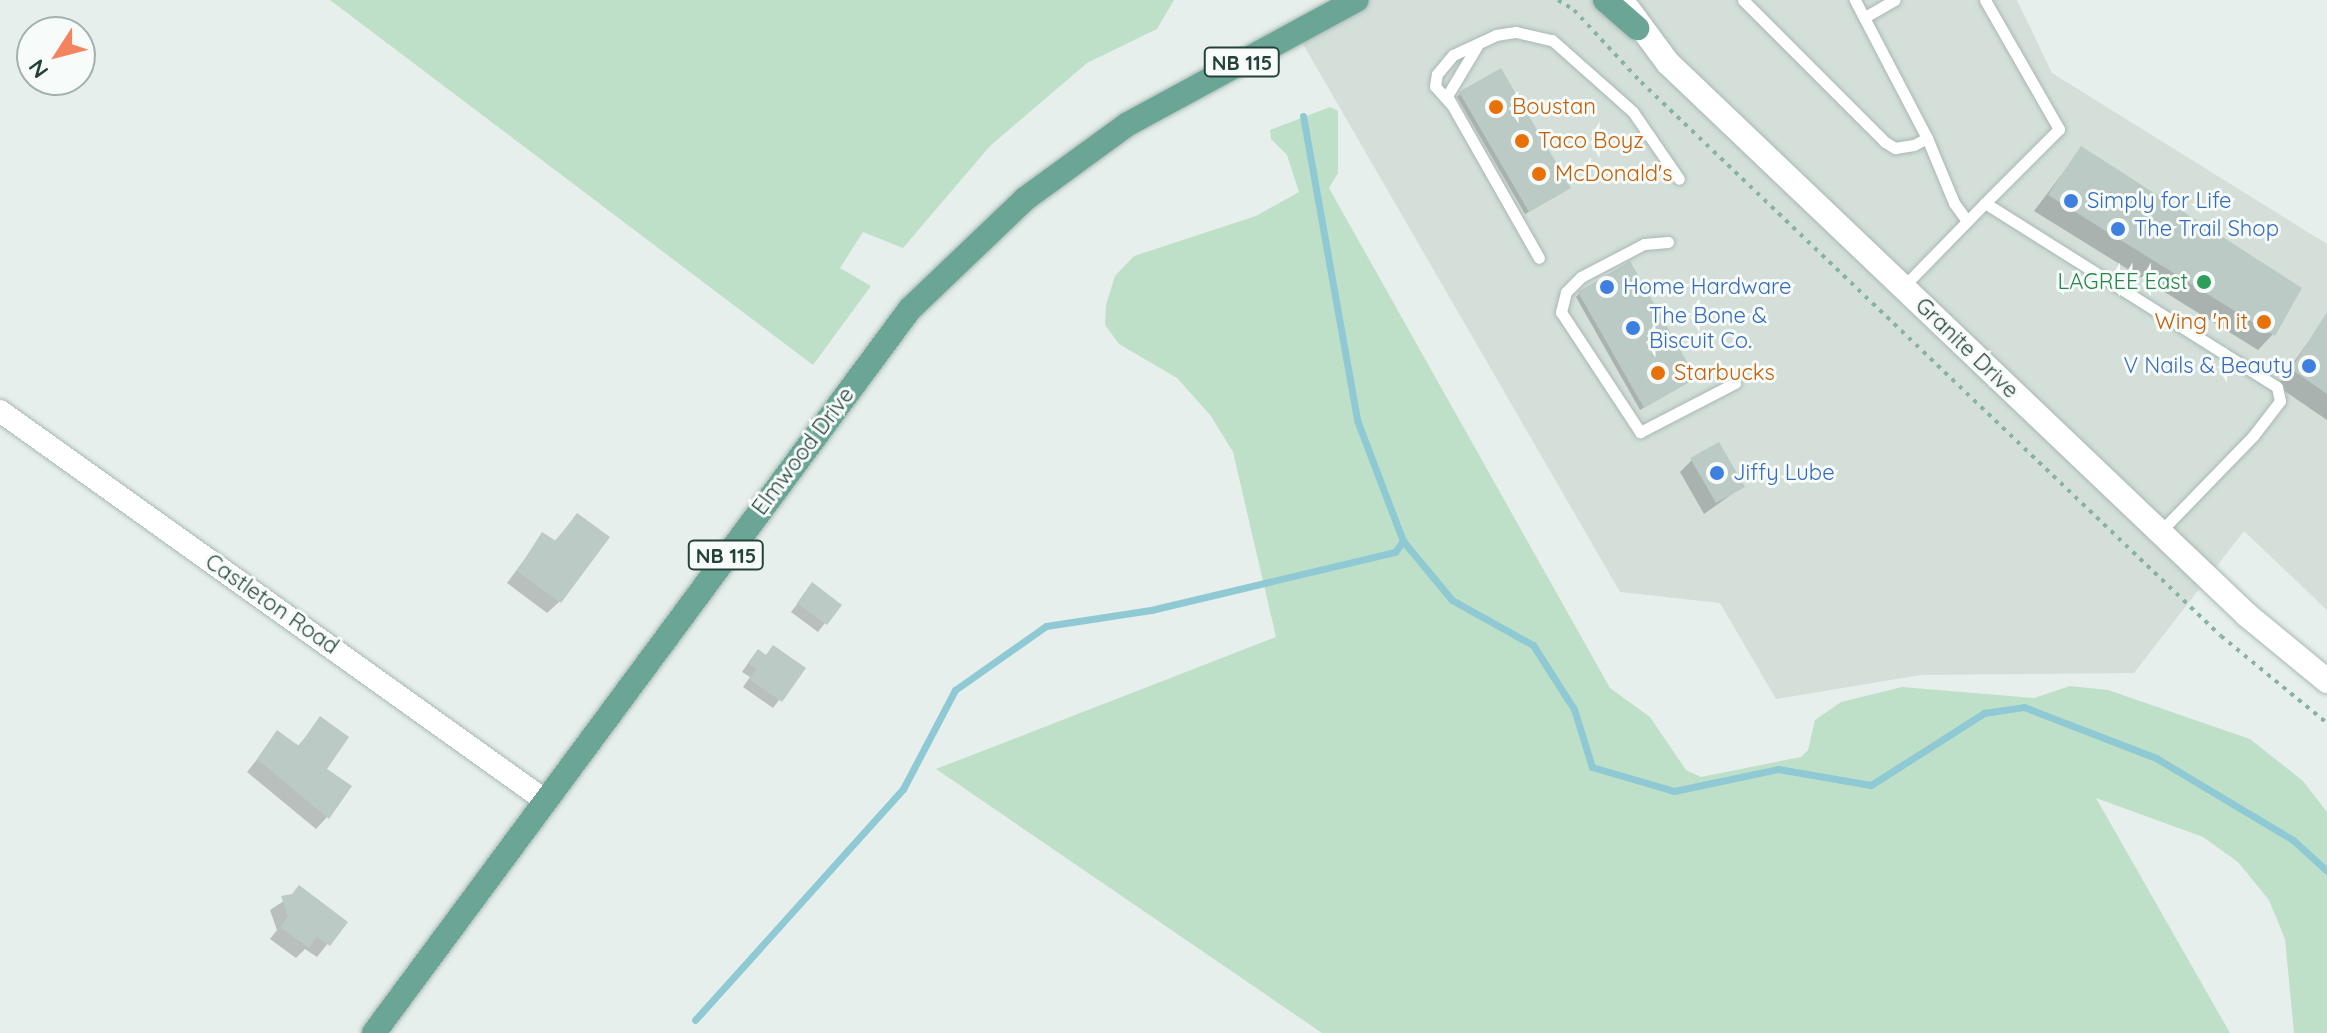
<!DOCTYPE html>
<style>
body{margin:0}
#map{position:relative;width:2327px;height:1033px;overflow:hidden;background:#e6efeb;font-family:Quicksand,sans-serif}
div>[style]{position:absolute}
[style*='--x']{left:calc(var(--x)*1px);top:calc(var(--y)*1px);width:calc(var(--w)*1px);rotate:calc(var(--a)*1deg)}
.built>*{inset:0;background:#d4dfda}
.green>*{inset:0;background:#bfe0c8}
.shadow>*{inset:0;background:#0003}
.stream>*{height:7px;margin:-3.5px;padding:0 3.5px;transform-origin:3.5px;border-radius:3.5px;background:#8ec9d4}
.building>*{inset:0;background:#bbcac4}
.path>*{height:4px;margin-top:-2px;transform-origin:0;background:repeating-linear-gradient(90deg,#86b3a5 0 4px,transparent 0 10px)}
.roads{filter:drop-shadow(0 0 2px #a8b8b2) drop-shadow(0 0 2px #a8b8b2)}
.lane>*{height:11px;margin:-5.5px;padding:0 5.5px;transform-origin:5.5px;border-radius:5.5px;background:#fff}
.street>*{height:22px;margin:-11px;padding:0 11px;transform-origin:11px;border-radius:11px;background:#fff}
.secondary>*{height:24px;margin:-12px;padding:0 12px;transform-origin:12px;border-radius:12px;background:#fff}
.primary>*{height:24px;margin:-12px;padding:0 12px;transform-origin:12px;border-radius:12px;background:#6aa596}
.dots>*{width:22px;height:22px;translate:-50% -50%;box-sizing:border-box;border:4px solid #f7fbf9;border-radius:50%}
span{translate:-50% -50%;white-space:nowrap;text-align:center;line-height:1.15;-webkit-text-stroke:6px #f7fbf9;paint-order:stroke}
.shield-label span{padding:2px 6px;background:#f7fbf9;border:2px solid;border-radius:6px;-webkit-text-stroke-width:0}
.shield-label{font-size:20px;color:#24423a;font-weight:700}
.food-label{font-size:22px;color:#c56008}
.left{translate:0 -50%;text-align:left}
.right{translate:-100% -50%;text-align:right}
.shop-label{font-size:22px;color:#366cbe}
.leisure-label{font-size:22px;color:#27864d}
.street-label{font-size:22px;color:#24423a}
.north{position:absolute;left:16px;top:16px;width:80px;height:80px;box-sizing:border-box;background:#f7fbf9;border:2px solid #a3b1ad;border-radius:50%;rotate:234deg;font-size:22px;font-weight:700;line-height:32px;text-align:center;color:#24423a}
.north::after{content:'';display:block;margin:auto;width:28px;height:36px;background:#f4845f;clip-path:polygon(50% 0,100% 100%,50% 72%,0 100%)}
</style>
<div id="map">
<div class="built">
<div style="clip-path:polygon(1371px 0,2017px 0,2052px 73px,2327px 244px,2327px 610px,2244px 531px,2134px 673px,1921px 675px,1776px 699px,1720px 603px,1620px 592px,1300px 39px)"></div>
</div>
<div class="green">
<div style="clip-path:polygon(330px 0,1174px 0,1157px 29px,1087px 63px,990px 146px,903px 248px,863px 232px,840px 268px,871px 286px,813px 365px)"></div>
<div style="clip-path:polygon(1330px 107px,1338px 111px,1338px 173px,1329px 188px,1610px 688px,1650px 717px,1686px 770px,1701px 777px,1801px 757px,1808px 750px,1815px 720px,1841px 702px,1902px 687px,2034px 698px,2070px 686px,2108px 690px,2250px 739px,2303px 781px,2327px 812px,2327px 1033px,2294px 1033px,2285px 939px,2269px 900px,2238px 862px,2203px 837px,2096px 798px,2230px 1033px,1322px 1033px,936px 769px,1276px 637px,1233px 452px,1211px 416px,1177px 378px,1119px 344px,1105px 325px,1106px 305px,1115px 276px,1134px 256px,1256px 216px,1299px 192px,1287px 155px,1271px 139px,1270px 130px)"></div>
</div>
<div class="shadow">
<div style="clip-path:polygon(1460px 94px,1565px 191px,1525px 214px,1457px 97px)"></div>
<div style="clip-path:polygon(2081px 149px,2273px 334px,2258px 350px,2034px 211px)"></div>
<div style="clip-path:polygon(1579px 294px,1691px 381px,1640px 410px,1576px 297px)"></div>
<div style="clip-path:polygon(2325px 318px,2327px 319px,2327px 420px,2277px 386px)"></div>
<div style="clip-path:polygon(1692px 460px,1742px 487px,1704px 514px,1680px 472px)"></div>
<div style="clip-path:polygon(577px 515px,559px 602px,547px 613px,507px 583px,543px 534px,554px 542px)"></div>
<div style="clip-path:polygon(812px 585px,839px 605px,818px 632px,791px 612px)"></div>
<div style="clip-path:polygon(765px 656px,803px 668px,773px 708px,743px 687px,750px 677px,742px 672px,751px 659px)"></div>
<div style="clip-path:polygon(321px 719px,327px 817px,316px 829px,247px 772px,278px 733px,297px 747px)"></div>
<div style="clip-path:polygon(290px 897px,345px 922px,317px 957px,305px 949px,296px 958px,270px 939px,277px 930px,270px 910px)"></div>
</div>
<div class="stream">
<div style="--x:1303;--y:116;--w:309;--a:79.9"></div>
<div style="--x:1357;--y:420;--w:129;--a:69.2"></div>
<div style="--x:1403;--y:541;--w:77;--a:50.3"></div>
<div style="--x:1452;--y:600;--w:93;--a:29.1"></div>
<div style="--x:1533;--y:645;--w:76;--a:57.4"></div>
<div style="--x:1574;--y:709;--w:61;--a:72.8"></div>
<div style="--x:1592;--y:767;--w:85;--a:16.3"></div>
<div style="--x:1674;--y:791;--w:106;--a:-11.9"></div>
<div style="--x:1778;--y:769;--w:94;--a:9.8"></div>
<div style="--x:1871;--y:785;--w:134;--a:-32.5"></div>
<div style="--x:1984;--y:713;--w:40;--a:-8.5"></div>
<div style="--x:2024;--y:707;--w:142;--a:21.1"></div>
<div style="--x:2156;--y:758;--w:160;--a:30.9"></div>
<div style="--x:2293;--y:840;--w:46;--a:42.4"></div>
<div style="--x:695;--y:1020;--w:311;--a:-48"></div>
<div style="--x:903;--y:789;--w:112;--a:-62.3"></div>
<div style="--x:955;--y:690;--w:111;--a:-35.1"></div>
<div style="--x:1046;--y:626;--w:106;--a:-8.7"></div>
<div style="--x:1151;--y:610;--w:251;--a:-13.4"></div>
<div style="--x:1395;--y:552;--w:14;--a:-54"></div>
</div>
<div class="building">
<div style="clip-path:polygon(1501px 68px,1571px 188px,1529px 212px,1459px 92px)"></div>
<div style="clip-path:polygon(2081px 146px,2302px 288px,2275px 336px,2048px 195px)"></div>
<div style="clip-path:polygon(1630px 261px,1696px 378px,1644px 408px,1578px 292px)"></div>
<div style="clip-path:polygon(2327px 312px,2327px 394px,2291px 369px)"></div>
<div style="clip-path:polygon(1719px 442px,1745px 487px,1716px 503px,1690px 458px)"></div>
<div style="clip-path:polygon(577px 513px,610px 537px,561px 603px,517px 571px,542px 532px,556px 541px)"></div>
<div style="clip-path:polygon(812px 582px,842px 605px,827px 625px,797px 603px)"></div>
<div style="clip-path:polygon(773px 645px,806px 668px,782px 702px,749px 679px,756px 669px,748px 663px,758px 649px,766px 655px)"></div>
<div style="clip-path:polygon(320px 716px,349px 737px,327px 769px,352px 786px,329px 819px,257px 759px,277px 730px,299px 746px)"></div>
<div style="clip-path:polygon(299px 885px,348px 922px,330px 946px,317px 937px,309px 948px,280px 927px,288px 917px,281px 896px,292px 894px)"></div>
</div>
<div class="path">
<div style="--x:1558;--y:0;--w:19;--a:32"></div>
<div style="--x:1574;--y:10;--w:98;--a:47.1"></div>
<div style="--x:1641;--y:82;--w:802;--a:43.69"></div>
<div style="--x:2221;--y:636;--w:137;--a:39.4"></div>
</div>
<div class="roads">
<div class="lane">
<div style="--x:1743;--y:0;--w:201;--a:45"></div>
<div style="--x:1885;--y:142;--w:12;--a:31"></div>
<div style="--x:1895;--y:148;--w:19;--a:-9"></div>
<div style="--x:1914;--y:145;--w:15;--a:-28"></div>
<div style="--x:1927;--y:138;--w:156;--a:-117.6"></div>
<div style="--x:1985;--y:0;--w:149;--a:60.2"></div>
<div style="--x:2059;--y:129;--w:105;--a:135"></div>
<div style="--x:1865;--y:17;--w:34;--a:-30"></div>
<div style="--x:1477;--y:46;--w:58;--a:121"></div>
<div style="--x:1447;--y:96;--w:186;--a:60.4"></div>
<div style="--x:1451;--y:104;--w:24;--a:-132"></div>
<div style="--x:1435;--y:86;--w:12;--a:-81"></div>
<div style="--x:1437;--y:74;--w:25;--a:-50"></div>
<div style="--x:1453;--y:55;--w:47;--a:-24.9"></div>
<div style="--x:1496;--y:35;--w:20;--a:-9"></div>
<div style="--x:1516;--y:32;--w:37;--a:13"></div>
<div style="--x:1552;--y:40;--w:108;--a:41.6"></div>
<div style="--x:1633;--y:112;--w:81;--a:55.5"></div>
<div style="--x:1927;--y:138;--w:70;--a:67.4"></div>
<div style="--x:1954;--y:203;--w:22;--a:54"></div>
<div style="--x:1668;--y:242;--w:24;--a:175"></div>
<div style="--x:1644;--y:244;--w:71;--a:152.4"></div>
<div style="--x:1581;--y:277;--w:21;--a:135"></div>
<div style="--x:1566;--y:292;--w:21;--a:104"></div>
<div style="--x:1561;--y:312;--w:144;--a:56.6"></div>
<div style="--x:1640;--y:432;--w:107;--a:-27.3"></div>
<div style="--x:1903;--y:287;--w:117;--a:-45.7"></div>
<div style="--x:1985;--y:203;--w:345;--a:32.2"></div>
<div style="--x:2277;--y:387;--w:14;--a:78"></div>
<div style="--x:2280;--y:401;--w:44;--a:127.6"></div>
<div style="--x:2253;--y:436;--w:134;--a:134.1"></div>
</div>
<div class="street">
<div style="--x:0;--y:411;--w:667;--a:35.55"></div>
</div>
<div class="secondary">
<div style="--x:1628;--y:9;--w:67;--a:53.5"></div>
<div style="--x:1668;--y:63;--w:800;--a:43.63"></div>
<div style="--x:2247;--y:615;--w:104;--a:39.5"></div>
</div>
<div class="primary">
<div style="--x:1605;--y:0;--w:43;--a:41.2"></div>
<div style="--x:374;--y:1033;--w:901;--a:-53.49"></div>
<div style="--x:910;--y:309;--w:159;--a:-43.7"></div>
<div style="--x:1025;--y:199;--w:127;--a:-36.1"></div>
<div style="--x:1128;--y:124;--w:260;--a:-28.5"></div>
</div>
</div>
<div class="dots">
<div style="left:1496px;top:107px;background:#e8710a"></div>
<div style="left:1522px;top:141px;background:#e8710a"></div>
<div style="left:1539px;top:174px;background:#e8710a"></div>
<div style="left:2071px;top:201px;background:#3f7fe0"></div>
<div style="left:2118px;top:229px;background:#3f7fe0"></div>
<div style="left:2204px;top:282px;background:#2e9e5b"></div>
<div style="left:1607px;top:287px;background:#3f7fe0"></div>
<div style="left:2264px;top:322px;background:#e8710a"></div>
<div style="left:1633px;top:328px;background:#3f7fe0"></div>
<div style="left:2309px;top:366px;background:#3f7fe0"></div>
<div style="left:1658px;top:373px;background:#e8710a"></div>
<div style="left:1717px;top:473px;background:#3f7fe0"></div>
</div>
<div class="shield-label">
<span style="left:1242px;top:62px">NB 115</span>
<span style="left:726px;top:555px">NB 115</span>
</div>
<div class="food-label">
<span class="left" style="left:1512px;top:107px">Boustan</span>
<span class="left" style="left:1538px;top:141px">Taco Boyz</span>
<span class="left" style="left:1555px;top:174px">McDonald's</span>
<span class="right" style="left:2248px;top:322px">Wing 'n it</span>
<span class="left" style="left:1674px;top:373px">Starbucks</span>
</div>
<div class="shop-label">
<span class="left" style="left:2087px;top:201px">Simply for Life</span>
<span class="left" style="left:2134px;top:229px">The Trail Shop</span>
<span class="left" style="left:1623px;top:287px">Home Hardware</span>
<span class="left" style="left:1649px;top:328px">The Bone &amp;<br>Biscuit Co.</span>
<span class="right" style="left:2293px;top:366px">V Nails &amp; Beauty</span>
<span class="left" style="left:1733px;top:473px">Jiffy Lube</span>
</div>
<div class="leisure-label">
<span class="right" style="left:2188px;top:282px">LAGREE East</span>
</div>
<div class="street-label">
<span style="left:1967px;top:348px;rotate:44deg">Granite Drive</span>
<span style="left:803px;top:451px;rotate:-53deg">Elmwood Drive</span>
<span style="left:272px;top:604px;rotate:35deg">Castleton Road</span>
</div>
<div class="north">N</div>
</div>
